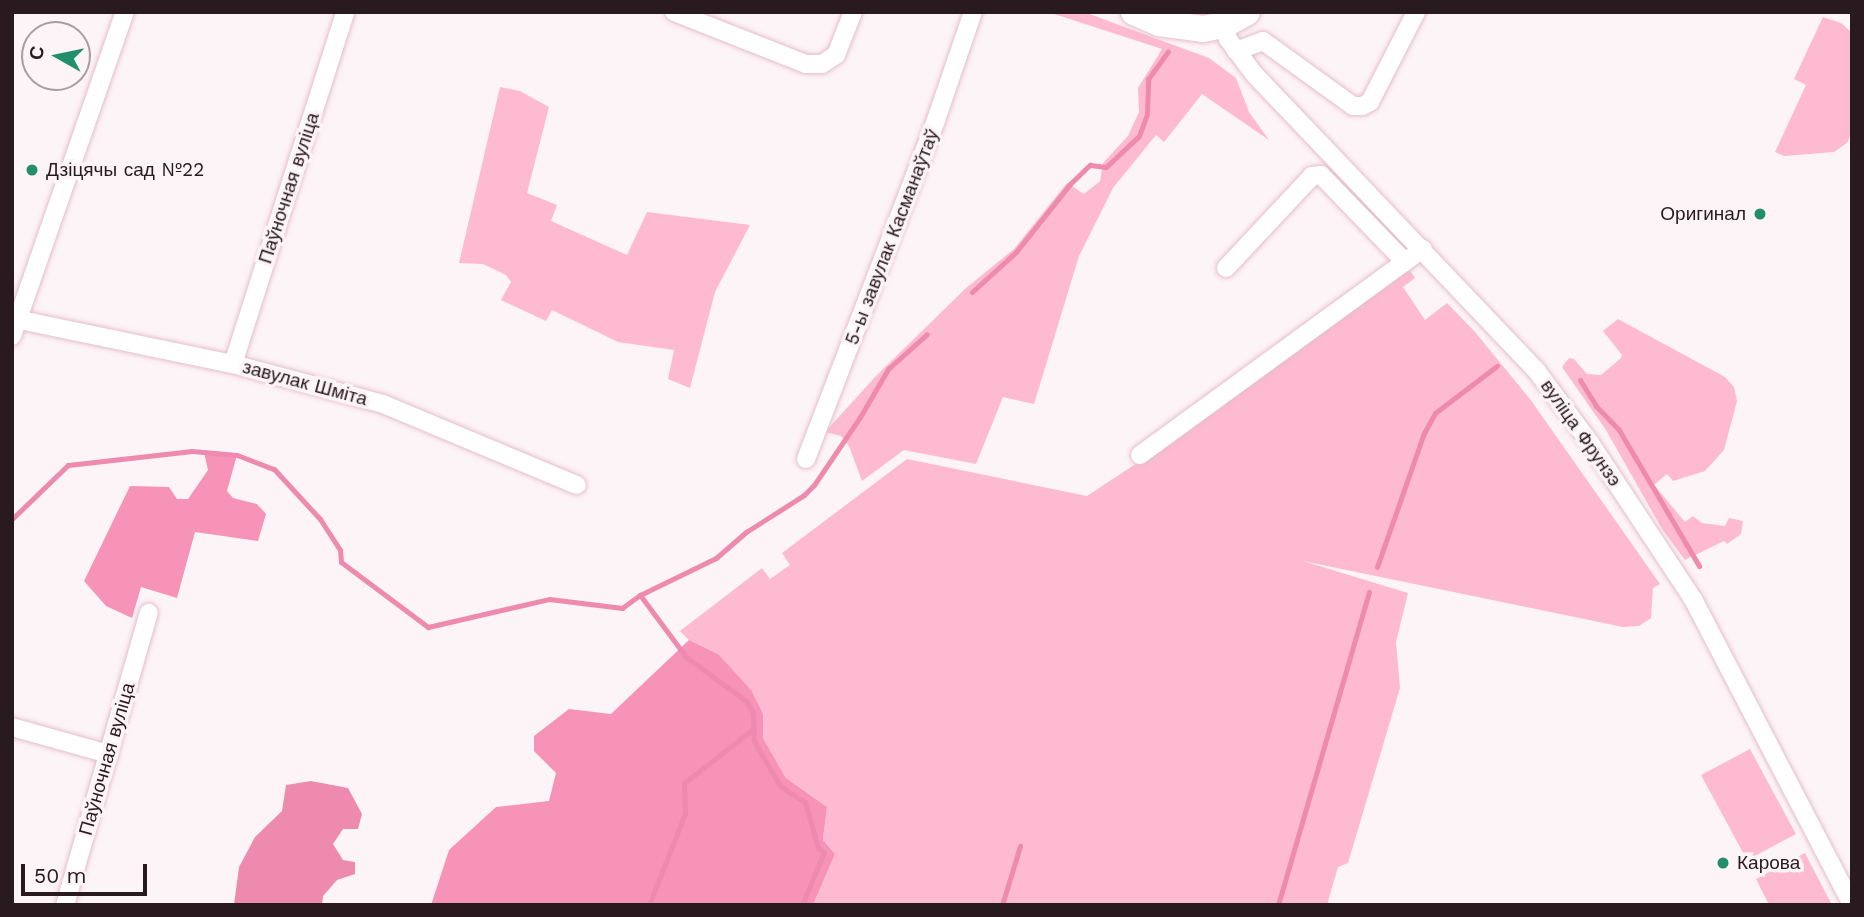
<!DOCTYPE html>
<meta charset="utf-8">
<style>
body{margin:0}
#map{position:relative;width:1864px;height:917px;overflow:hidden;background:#fdf4f7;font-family:"Work Sans",sans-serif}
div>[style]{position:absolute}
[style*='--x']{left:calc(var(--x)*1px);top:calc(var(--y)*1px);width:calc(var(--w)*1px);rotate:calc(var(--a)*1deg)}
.green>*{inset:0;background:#febad0}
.forest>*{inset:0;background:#f793b7}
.water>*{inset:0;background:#ed8aae}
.stream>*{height:5px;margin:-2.5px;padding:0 2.5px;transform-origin:2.5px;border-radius:2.5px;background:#ed8aae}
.roads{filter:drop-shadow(0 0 2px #e5beca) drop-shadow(0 0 2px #e5beca)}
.street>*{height:18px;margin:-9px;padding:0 9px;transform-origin:9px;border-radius:9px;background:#fff}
.secondary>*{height:26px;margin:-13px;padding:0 13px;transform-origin:13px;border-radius:13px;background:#fff}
.dots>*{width:19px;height:19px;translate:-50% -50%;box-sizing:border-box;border:4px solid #fdf4f7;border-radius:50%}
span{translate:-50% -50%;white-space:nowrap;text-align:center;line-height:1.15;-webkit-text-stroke:7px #fdf4f7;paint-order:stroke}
.poi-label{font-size:19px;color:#281a1e}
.left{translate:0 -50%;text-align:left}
.right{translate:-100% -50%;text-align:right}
.street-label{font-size:19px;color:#281a1e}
.frame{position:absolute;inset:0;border:14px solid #281a1e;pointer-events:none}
.north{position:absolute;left:21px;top:21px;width:70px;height:70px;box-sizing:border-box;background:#fdf4f7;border:2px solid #a89da0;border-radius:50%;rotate:279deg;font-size:19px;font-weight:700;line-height:28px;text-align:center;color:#281a1e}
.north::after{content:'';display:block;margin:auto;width:24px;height:32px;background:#238e6c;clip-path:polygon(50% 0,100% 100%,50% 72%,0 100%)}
.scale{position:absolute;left:21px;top:864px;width:126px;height:32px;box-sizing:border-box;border:4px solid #281a1e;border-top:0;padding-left:9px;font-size:21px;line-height:24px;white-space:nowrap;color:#281a1e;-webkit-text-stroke:5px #fdf4f7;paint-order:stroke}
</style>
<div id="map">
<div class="green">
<div style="clip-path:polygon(1048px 12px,1084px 12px,1209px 58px,1236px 78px,1249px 112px,1269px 140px,1202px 94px,1164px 142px,1156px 135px,1113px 188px,1079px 256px,1034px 404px,1003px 397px,976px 464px,904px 450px,862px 481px,849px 446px,841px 436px,825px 432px,876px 376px,966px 288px,1014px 249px,1067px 183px,1084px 194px,1100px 181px,1103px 163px,1128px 136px,1139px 112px,1138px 88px,1162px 49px)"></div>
<div style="clip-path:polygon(1823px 17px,1841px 23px,1852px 33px,1852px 129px,1848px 142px,1834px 152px,1784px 156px,1775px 152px,1806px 85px,1794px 79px)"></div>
<div style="clip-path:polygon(500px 87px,520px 91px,549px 107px,527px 193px,557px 205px,551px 221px,627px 255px,647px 212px,750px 225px,715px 292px,690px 388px,668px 379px,674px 350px,618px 342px,552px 310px,546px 321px,501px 300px,511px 282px,506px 275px,483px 264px,459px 263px)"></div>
<div style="clip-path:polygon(1408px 268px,1415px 278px,1403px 287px,1425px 320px,1447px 303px,1475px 332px,1530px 399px,1660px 584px,1653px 588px,1651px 618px,1639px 626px,1623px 627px,1303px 561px,1408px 593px,1396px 642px,1400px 688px,1348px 863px,1338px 867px,1327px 905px,813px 905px,835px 854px,823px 840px,827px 807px,786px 778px,763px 738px,763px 714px,718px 654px,689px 640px,680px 631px,762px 568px,770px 579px,790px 565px,782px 553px,907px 459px,1087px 496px,1163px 446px)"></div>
<div style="clip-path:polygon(1618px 319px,1725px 377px,1734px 387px,1737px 401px,1724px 450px,1705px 471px,1673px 481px,1667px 474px,1654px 485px,1685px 522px,1693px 516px,1702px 523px,1725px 526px,1729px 518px,1743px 521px,1741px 534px,1727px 544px,1724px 541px,1685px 560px,1662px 529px,1606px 430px,1562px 367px,1569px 358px,1574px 359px,1587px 374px,1601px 375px,1621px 358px,1622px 355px,1603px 331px)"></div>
<div style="clip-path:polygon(1750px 749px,1796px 834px,1747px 860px,1701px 775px)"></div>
<div style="clip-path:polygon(1805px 853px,1832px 905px,1769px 905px,1756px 879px)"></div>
</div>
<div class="forest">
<div style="clip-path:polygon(204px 452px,237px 455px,227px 491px,233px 498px,257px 504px,266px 514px,258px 541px,195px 532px,177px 598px,141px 587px,132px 618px,106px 606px,84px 581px,130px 486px,169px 487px,177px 499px,188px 499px,208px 470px)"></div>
<div style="clip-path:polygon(689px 640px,718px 654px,751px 690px,763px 714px,763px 738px,786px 778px,827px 807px,823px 840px,835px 854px,813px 905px,431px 905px,449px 850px,496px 807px,549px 801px,556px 773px,534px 751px,534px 736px,569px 709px,611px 714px)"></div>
</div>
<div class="water">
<div style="clip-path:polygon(311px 781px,348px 788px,362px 814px,358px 829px,343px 829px,333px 844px,343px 860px,355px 862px,355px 874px,337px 880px,323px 896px,322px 905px,234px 905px,239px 867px,255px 837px,282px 811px,286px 785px)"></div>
</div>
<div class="stream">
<div style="--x:1187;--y:13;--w:1;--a:-90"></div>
<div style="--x:972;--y:292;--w:59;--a:-42.3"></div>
<div style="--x:1016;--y:252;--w:87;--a:-51.5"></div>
<div style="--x:1070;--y:184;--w:28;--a:-44"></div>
<div style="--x:1090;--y:165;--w:16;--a:7"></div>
<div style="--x:1106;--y:167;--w:45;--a:-43.2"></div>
<div style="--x:1139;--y:136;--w:23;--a:-70"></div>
<div style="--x:1147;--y:114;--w:35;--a:-88"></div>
<div style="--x:1148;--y:79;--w:34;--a:-54"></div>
<div style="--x:1580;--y:380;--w:31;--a:58"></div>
<div style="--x:1596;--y:406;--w:33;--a:46"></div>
<div style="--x:1619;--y:430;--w:158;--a:59.5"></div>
<div style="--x:12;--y:519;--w:78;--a:-44"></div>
<div style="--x:68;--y:465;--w:125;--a:-6.4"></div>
<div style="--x:192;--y:451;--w:45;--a:5.1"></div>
<div style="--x:237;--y:455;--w:40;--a:21"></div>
<div style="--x:274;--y:469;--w:68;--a:47.4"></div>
<div style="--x:320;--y:519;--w:37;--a:57"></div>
<div style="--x:340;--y:550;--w:12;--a:85"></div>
<div style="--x:341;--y:562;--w:109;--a:36.8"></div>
<div style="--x:428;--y:627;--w:124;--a:-13"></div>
<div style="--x:549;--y:599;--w:74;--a:7"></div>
<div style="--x:622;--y:608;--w:22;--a:-36"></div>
<div style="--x:640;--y:595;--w:85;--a:-26"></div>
<div style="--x:716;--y:558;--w:40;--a:-41"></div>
<div style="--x:746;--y:532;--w:69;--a:-32.5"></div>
<div style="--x:804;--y:495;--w:14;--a:-45"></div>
<div style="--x:814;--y:485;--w:82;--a:-55.9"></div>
<div style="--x:860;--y:417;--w:56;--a:-59.7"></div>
<div style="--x:888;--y:369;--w:52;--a:-41.9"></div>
<div style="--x:1377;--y:567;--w:142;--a:-70.7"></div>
<div style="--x:1424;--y:433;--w:23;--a:-61"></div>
<div style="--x:1435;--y:413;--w:78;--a:-37.2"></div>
<div style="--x:640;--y:595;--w:77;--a:53.4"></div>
<div style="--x:686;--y:657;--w:74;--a:36.3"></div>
<div style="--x:746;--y:701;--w:13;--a:58"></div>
<div style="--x:753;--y:712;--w:29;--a:88"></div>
<div style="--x:754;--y:741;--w:52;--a:60"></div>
<div style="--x:780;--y:786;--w:30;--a:33"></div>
<div style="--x:805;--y:802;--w:48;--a:74.2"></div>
<div style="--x:818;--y:848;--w:7;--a:34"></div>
<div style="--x:824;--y:852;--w:57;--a:112.5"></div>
<div style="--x:649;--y:905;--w:99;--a:-68.6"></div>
<div style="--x:685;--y:813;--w:30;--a:-92"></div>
<div style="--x:684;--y:783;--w:88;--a:-38"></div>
<div style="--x:1002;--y:905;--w:62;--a:-73"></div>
<div style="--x:1278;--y:905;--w:326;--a:-73.8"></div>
</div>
<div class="roads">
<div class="street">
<div style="--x:674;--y:12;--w:142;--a:21.5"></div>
<div style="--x:806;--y:64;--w:16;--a:0"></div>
<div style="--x:822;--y:64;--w:17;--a:-33"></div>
<div style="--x:836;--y:55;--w:46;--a:-68.4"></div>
<div style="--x:1224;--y:25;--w:15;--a:74"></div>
<div style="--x:1228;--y:39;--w:44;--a:53.4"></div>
<div style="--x:1254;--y:74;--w:409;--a:46.4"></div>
<div style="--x:1536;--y:370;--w:91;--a:53.5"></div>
<div style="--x:1590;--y:443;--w:187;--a:56.6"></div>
<div style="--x:1693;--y:599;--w:344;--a:62.5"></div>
<div style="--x:1236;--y:51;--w:29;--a:-20"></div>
<div style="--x:1263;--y:41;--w:111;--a:35.8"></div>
<div style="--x:1353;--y:106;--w:9;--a:0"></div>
<div style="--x:1362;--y:106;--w:9;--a:-27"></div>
<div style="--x:1370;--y:102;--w:101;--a:-62.9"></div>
<div style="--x:1226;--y:268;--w:126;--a:-46.9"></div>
<div style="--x:1312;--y:176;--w:9;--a:-6"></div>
<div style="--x:1321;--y:175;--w:121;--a:46"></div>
<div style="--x:20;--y:320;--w:217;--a:11.7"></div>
<div style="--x:233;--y:364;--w:155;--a:14.9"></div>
<div style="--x:383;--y:404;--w:210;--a:22.7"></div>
<div style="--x:12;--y:336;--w:343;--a:-70.8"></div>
<div style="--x:233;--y:364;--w:369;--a:-72.3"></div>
<div style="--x:1140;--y:455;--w:350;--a:-36.1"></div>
<div style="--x:806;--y:459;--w:363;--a:-69"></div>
<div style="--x:936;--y:120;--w:114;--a:-71.1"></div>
<div style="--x:12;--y:727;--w:101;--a:15.6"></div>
<div style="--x:65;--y:905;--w:304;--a:-74"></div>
</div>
<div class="secondary">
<div style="--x:1134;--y:12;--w:27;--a:24"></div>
<div style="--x:1159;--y:23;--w:44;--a:7.8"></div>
<div style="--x:1203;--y:29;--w:21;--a:-11"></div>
<div style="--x:1224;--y:25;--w:26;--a:-29"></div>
</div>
</div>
<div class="dots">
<div style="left:32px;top:170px;background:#238e6c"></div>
<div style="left:1760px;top:214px;background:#238e6c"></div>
<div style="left:1723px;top:863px;background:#238e6c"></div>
</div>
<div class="poi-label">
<span class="left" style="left:46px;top:170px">Дзіцячы сад №22</span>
<span class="right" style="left:1746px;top:214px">Оригинал</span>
<span class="left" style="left:1737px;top:863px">Карова</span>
</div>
<div class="street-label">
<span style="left:289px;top:188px;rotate:-72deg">Паўночная вуліца</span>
<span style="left:892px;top:237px;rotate:-69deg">5-ы завулак Касманаўтаў</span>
<span style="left:305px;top:383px;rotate:15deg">завулак Шміта</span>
<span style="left:1581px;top:433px;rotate:55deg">вуліца Фрунзэ</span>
<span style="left:107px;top:759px;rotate:-74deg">Паўночная вуліца</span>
</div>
<div class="frame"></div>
<div class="north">С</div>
<div class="scale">50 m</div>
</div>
